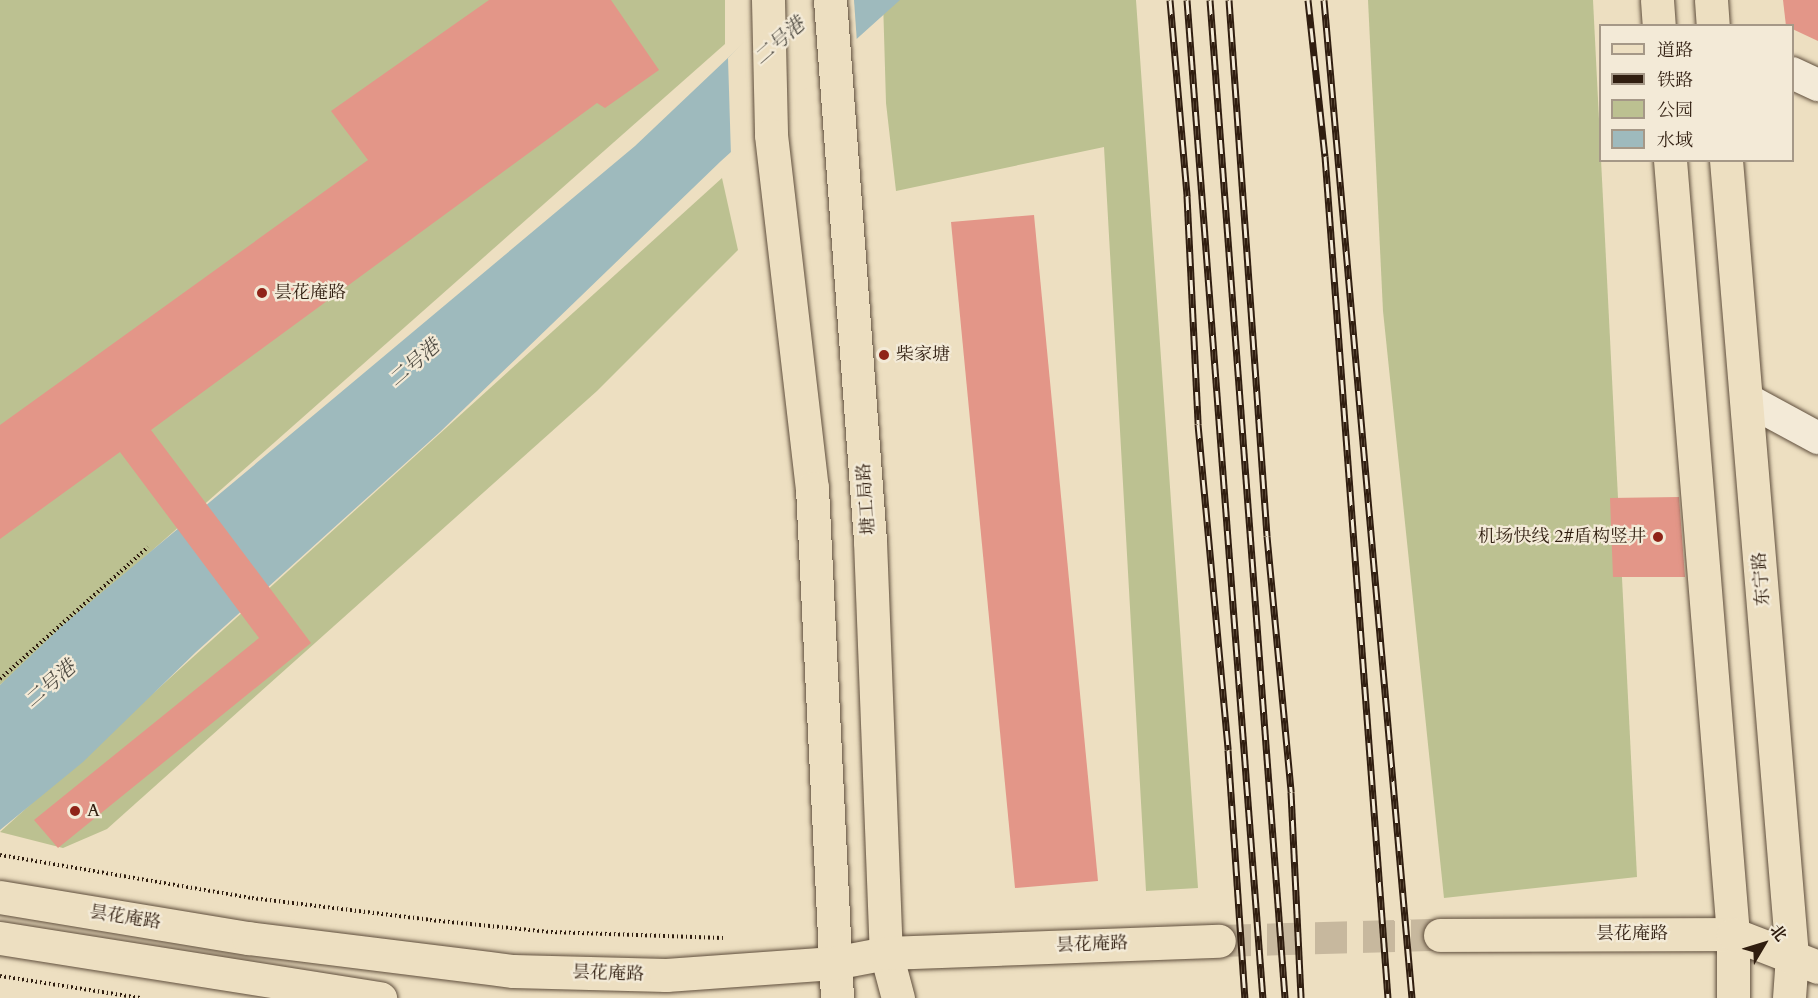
<!DOCTYPE html>
<meta charset="utf-8">
<style>
body{margin:0}
#map{position:relative;width:1818px;height:998px;overflow:hidden;background:#eddfc1;font-family:Cardo,"Noto Serif SC",serif}
div>[style]{position:absolute}
[style*='--x']{left:calc(var(--x)*1px);top:calc(var(--y)*1px);width:calc(var(--w)*1px);rotate:calc(var(--a)*1deg)}
.green>*{inset:0;background:#bcc191}
.water>*{inset:0;background:#9ebabd}
.pier>*{inset:0;background:#eddfc1}
.building>*{inset:0;background:#e39688}
.minor-tunnel>*{height:32px;margin-top:-16px;transform-origin:0;background:repeating-linear-gradient(90deg,#c7b89e 0 32px,transparent 0 48px)}
.path>*{height:4px;margin-top:-2px;transform-origin:0;background:repeating-linear-gradient(90deg,#301e10 0 1.5px,transparent 0 4.5px)}
.roads{filter:drop-shadow(0 0 2px #5f4e3c) drop-shadow(0 0 2px #5f4e3c)}
.minor>*{height:32px;margin:-16px;padding:0 16px;transform-origin:16px;border-radius:16px;background:#f3ead7}
.major>*{height:33px;margin:-16.5px;padding:0 16.5px;transform-origin:16.5px;border-radius:16.5px;background:#eddfc1}
.rail>*{height:7px;margin-top:-3.5px;transform-origin:0;background:repeating-linear-gradient(90deg,#f3ead7 0 14px,#301e10 0 28px);box-sizing:border-box;border-block:2px solid #301e10}
.dots>*{width:16px;height:16px;translate:-50% -50%;box-sizing:border-box;border:3px solid #f3ead7;border-radius:50%}
span{translate:-50% -50%;white-space:nowrap;text-align:center;line-height:1.15;-webkit-text-stroke:4.5px #f3ead7;paint-order:stroke}
.poi-label{font-size:18px;color:#301e10}
.left{translate:0 -50%;text-align:left}
.right{translate:-100% -50%;text-align:right}
.street-label{font-size:18px;color:#301e10}
.water-label{font-size:20px;color:#514d44;font-style:italic}
.legend{position:absolute;left:1599px;top:24px;width:195px;height:138px;box-sizing:border-box;background:#f3ead7;border:2px solid #a59887;margin:0;padding:8px 10px;list-style:none;font-size:18px;color:#301e10}
.legend li{display:flex;align-items:center;gap:12px;height:30px}
.legend b{width:30px;border:2px solid #a59887}
.north{position:absolute;left:1734px;top:914px;width:60px;height:60px;-webkit-text-stroke:4px #f3ead7;paint-order:stroke;rotate:52deg;font-size:16px;font-weight:700;line-height:24px;text-align:center;color:#301e10}
.north::after{content:'';display:block;margin:auto;width:21px;height:27px;background:#301e10;clip-path:polygon(50% 0,100% 100%,50% 72%,0 100%)}
</style>
<div id="map">
<div class="green">
<div style="clip-path:polygon(0 0,725px 0,725px 44px,0 685px)"></div>
<div style="clip-path:polygon(883px 0,1136px 0,1198px 888px,1146px 891px,1104px 147px,896px 191px,886px 103px)"></div>
<div style="clip-path:polygon(1368px 0,1593px 0,1637px 877px,1444px 898px,1383px 311px)"></div>
<div style="clip-path:polygon(722px 178px,738px 250px,597px 391px,107px 829px,63px 848px,0 832px)"></div>
</div>
<div class="water">
<div style="clip-path:polygon(789px 0,900px 0,721px 161px,440px 432px,196px 652px,83px 762px,0 830px,0 685px,63px 625px,635px 146px)"></div>
</div>
<div class="pier">
<div style="clip-path:polygon(785px 0,854px 0,857px 43px,731px 156px,728px 58px)"></div>
</div>
<div class="building">
<div style="clip-path:polygon(489px 0,611px 0,659px 70px,605px 108px,597px 103px,151px 430px,311px 643px,58px 848px,34px 820px,259px 638px,120px 452px,0 539px,0 425px,368px 160px,331px 111px)"></div>
<div style="clip-path:polygon(1783px 0,1818px 0,1818px 41px,1786px 26px)"></div>
<div style="clip-path:polygon(1034px 215px,1098px 881px,1015px 888px,951px 222px)"></div>
<div style="clip-path:polygon(1679px 497px,1685px 577px,1613px 577px,1610px 498px)"></div>
</div>
<div class="minor-tunnel">
<div style="--x:1219;--y:941;--w:221;--a:-1.6"></div>
</div>
<div class="path">
<div style="--x:0;--y:679;--w:198;--a:-41.7"></div>
<div style="--x:0;--y:855;--w:256;--a:9.7"></div>
<div style="--x:252;--y:898;--w:179;--a:7"></div>
<div style="--x:430;--y:920;--w:122;--a:5.7"></div>
<div style="--x:551;--y:932;--w:172;--a:2"></div>
<div style="--x:0;--y:976;--w:142;--a:8.9"></div>
</div>
<div class="roads">
<div class="minor">
<div style="--x:1792;--y:73;--w:29;--a:25"></div>
<div style="--x:1748;--y:400;--w:80;--a:28.5"></div>
</div>
<div class="major">
<div style="--x:768;--y:0;--w:135;--a:88.7"></div>
<div style="--x:771;--y:135;--w:355;--a:83.4"></div>
<div style="--x:812;--y:488;--w:511;--a:87.19"></div>
<div style="--x:830;--y:0;--w:542;--a:85.77"></div>
<div style="--x:870;--y:541;--w:412;--a:87.8"></div>
<div style="--x:886;--y:953;--w:47;--a:75.1"></div>
<div style="--x:1657;--y:0;--w:26;--a:86"></div>
<div style="--x:1711;--y:0;--w:26;--a:86"></div>
<div style="--x:1670;--y:160;--w:777;--a:85.35"></div>
<div style="--x:1733;--y:934;--w:64;--a:90"></div>
<div style="--x:1726;--y:160;--w:799;--a:85.26"></div>
<div style="--x:1792;--y:956;--w:42;--a:94.1"></div>
<div style="--x:0;--y:897;--w:251;--a:9.4"></div>
<div style="--x:248;--y:938;--w:267;--a:7.1"></div>
<div style="--x:513;--y:971;--w:153;--a:1.5"></div>
<div style="--x:666;--y:975;--w:168;--a:-4.1"></div>
<div style="--x:834;--y:963;--w:53;--a:-10.9"></div>
<div style="--x:886;--y:953;--w:333;--a:-2.1"></div>
<div style="--x:1440;--y:935;--w:293;--a:-0.2"></div>
<div style="--x:1733;--y:934;--w:91;--a:21.2"></div>
<div style="--x:0;--y:938;--w:385;--a:9"></div>
</div>
</div>
<div class="rail">
<div style="--x:1170;--y:0;--w:197;--a:85"></div>
<div style="--x:1187;--y:196;--w:228;--a:87.2"></div>
<div style="--x:1198;--y:424;--w:327;--a:84.7"></div>
<div style="--x:1228;--y:750;--w:249;--a:86.1"></div>
<div style="--x:1187;--y:0;--w:1001;--a:85.65"></div>
<div style="--x:1210;--y:0;--w:1001;--a:85.7"></div>
<div style="--x:1229;--y:0;--w:537;--a:85.94"></div>
<div style="--x:1267;--y:536;--w:257;--a:84.6"></div>
<div style="--x:1291;--y:792;--w:206;--a:87.2"></div>
<div style="--x:1308;--y:0;--w:157;--a:83.8"></div>
<div style="--x:1325;--y:156;--w:844;--a:85.72"></div>
<div style="--x:1324;--y:0;--w:1002;--a:84.96"></div>
</div>
<div class="dots">
<div style="left:262px;top:293px;background:#8f2418"></div>
<div style="left:884px;top:355px;background:#8f2418"></div>
<div style="left:1658px;top:537px;background:#8f2418"></div>
<div style="left:75px;top:811px;background:#8f2418"></div>
</div>
<div class="poi-label">
<span class="left" style="left:274px;top:293px">昙花庵路</span>
<span class="left" style="left:896px;top:355px">柴家塘</span>
<span class="right" style="left:1646px;top:537px">机场快线 2#盾构竖井</span>
<span class="left" style="left:87px;top:811px">A</span>
</div>
<div class="street-label">
<span style="left:867px;top:499px;rotate:-94deg">塘工局路</span>
<span style="left:1762px;top:579px;rotate:-94deg">东宁路</span>
<span style="left:125px;top:918px;rotate:9deg">昙花庵路</span>
<span style="left:1632px;top:934px">昙花庵路</span>
<span style="left:1092px;top:945px;rotate:-2deg">昙花庵路</span>
<span style="left:608px;top:974px;rotate:2deg">昙花庵路</span>
</div>
<div class="water-label">
<span style="left:779px;top:41px;rotate:-41deg">二号港</span>
<span style="left:414px;top:363px;rotate:-41deg">二号港</span>
<span style="left:50px;top:684px;rotate:-41deg">二号港</span>
</div>
<ul class="legend">
<li><b style="height:8px;background:#eddfc1"></b>道路</li>
<li><b style="height:8px;background:#301e10"></b>铁路</li>
<li><b style="height:16px;background:#bcc191"></b>公园</li>
<li><b style="height:16px;background:#9ebabd"></b>水域</li>
</ul>
<div class="north">北</div>
</div>
